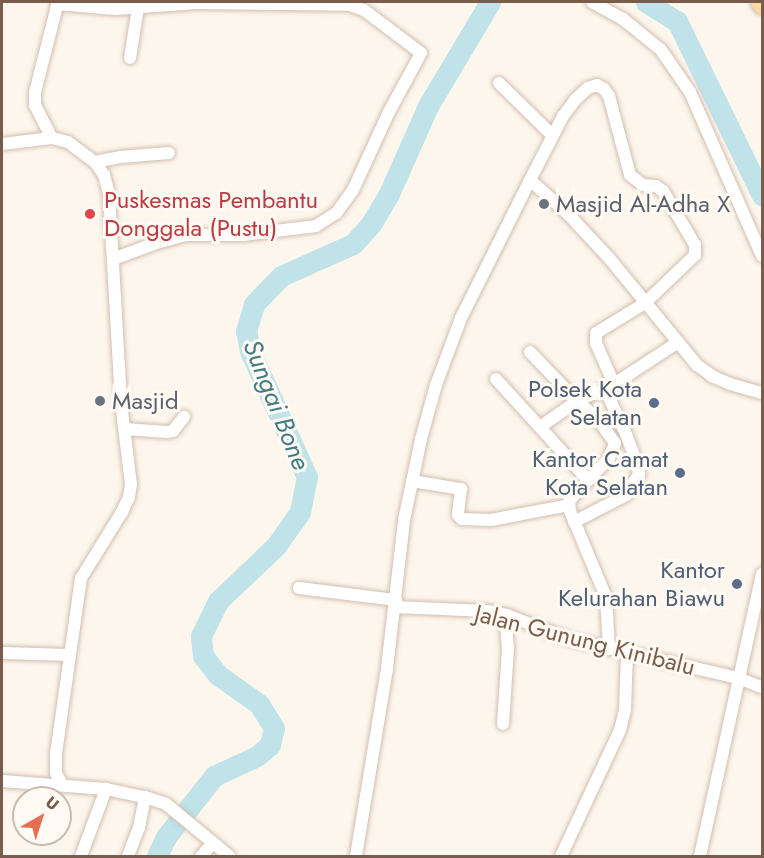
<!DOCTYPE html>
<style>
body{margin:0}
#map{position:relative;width:764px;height:858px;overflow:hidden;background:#fdf6ec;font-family:Jost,sans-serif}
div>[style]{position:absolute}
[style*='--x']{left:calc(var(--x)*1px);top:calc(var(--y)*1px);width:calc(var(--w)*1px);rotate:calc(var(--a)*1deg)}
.river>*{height:21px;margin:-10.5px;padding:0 10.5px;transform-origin:10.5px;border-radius:10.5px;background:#bfe3e8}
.roads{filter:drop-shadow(0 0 2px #d1beb0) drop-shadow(0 0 2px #d1beb0)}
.minor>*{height:12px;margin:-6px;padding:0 6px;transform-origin:6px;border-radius:6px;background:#fff}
.major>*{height:15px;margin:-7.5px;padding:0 7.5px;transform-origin:7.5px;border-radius:7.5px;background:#fbd9a5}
.dots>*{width:16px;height:16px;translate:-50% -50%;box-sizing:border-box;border:3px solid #fffaf3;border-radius:50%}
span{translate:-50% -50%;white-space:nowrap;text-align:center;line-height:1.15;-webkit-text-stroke:6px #fffaf3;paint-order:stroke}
.health-label{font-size:24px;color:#be3a42}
.left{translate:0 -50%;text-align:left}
.worship-label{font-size:24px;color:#5b616d}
.service-label{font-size:24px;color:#4e5e75}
.right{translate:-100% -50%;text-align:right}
.street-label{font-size:24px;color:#7a5c4d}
.water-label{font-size:26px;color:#437c86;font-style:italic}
.frame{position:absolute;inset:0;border:3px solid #7a5c4d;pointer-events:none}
.north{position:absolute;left:12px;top:786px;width:60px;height:60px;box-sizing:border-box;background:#fffaf3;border:2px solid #cabbb1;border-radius:50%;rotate:39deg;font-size:16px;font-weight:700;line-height:24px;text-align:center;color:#7a5c4d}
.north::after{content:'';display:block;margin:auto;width:21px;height:27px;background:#e76f51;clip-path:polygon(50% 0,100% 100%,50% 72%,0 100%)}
</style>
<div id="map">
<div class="river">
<div style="--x:646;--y:2;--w:36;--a:32"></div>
<div style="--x:677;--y:21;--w:194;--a:64"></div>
<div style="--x:157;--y:856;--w:21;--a:-65"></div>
<div style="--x:166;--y:837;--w:78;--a:-51.8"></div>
<div style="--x:214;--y:776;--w:47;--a:-24.9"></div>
<div style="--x:257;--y:756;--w:17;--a:-40"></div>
<div style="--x:270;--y:745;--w:17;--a:-77"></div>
<div style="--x:274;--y:728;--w:28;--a:-122"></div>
<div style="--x:259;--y:704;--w:50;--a:-144.7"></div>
<div style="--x:218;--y:675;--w:24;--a:-128"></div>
<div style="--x:203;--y:656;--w:20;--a:-96"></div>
<div style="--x:201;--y:636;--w:39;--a:-64"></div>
<div style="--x:218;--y:601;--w:80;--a:-43.5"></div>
<div style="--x:276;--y:546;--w:42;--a:-54.8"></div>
<div style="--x:300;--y:512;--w:36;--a:-79"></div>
<div style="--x:307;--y:477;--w:138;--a:-114.3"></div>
<div style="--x:250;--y:351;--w:20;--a:-101"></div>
<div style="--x:246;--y:331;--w:28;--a:-73"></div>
<div style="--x:254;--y:304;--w:39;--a:-46"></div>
<div style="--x:281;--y:276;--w:79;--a:-24"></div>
<div style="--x:353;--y:244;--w:27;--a:-48"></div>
<div style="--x:371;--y:224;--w:33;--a:-59"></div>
<div style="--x:388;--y:196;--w:98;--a:-66"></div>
<div style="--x:428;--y:106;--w:121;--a:-59.2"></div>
</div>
<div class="roads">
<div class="minor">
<div style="--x:58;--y:2;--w:93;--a:104.3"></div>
<div style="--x:35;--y:92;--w:13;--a:90"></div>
<div style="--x:35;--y:105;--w:37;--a:63"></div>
<div style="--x:52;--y:138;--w:16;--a:14"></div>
<div style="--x:68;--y:142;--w:34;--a:37"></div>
<div style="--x:95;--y:162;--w:16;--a:55"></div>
<div style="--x:104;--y:175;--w:20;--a:75"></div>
<div style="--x:109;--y:194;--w:209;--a:86.7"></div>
<div style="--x:121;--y:403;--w:82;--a:83"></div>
<div style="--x:131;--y:484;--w:13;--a:99"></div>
<div style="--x:129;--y:497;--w:17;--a:115"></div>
<div style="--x:122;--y:512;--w:78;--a:121.8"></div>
<div style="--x:81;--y:578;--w:177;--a:98.1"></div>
<div style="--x:56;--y:753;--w:20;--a:90"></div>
<div style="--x:56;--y:773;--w:13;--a:63"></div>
<div style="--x:592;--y:2;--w:35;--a:29"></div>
<div style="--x:623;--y:19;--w:49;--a:39.2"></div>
<div style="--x:661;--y:50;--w:51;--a:55.4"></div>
<div style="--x:690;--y:92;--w:179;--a:66.3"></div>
<div style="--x:57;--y:4;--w:58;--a:4.9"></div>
<div style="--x:115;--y:9;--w:82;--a:-4.2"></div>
<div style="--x:197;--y:3;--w:153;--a:0.7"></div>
<div style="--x:350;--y:5;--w:15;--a:20"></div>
<div style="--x:364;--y:10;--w:71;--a:37"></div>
<div style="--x:421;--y:53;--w:67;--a:118.5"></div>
<div style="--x:389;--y:112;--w:86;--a:114.8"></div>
<div style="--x:353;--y:190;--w:29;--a:126"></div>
<div style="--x:336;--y:213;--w:24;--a:147"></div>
<div style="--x:316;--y:226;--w:73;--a:172.9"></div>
<div style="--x:244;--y:235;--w:58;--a:180"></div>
<div style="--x:186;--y:235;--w:28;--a:165"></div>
<div style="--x:159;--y:242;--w:49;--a:159.7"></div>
<div style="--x:130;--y:58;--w:51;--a:-80.9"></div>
<div style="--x:499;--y:83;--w:74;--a:44.5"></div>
<div style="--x:2;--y:144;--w:50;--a:-6.8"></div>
<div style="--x:95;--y:162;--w:25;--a:-11"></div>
<div style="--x:120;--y:157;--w:49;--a:-4.7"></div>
<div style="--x:530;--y:180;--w:72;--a:-62.7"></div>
<div style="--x:563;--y:116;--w:20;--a:-53"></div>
<div style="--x:575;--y:100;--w:18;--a:-43"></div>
<div style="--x:588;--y:88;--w:9;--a:-18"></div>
<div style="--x:597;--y:85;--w:8;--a:30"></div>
<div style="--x:604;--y:89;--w:9;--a:54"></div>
<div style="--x:609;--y:96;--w:82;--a:75.1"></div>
<div style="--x:630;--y:175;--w:16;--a:38"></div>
<div style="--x:643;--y:185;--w:13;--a:4"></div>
<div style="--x:656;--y:186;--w:9;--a:36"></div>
<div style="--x:663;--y:191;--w:63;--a:59.3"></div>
<div style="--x:695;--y:245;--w:10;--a:90"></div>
<div style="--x:695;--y:255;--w:69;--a:136.2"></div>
<div style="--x:645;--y:303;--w:57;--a:148.5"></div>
<div style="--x:596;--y:333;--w:10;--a:90"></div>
<div style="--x:596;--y:343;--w:45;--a:66.3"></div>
<div style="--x:530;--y:352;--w:68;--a:46.2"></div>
<div style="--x:577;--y:401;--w:45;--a:144.9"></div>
<div style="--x:496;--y:379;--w:137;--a:47.7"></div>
<div style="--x:125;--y:429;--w:42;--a:4.1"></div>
<div style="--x:167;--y:432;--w:6;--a:-9"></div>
<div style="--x:173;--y:431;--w:18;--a:-52"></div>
<div style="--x:412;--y:481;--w:50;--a:9.3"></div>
<div style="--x:461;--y:489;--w:26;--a:97"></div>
<div style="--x:458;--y:515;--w:6;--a:45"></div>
<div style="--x:462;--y:519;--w:29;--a:2"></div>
<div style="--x:491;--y:520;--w:79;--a:-10.9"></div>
<div style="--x:574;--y:522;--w:59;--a:-27.4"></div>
<div style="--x:626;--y:495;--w:25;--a:-58"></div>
<div style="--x:639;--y:474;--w:11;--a:-100"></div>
<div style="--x:637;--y:463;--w:33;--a:-111"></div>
<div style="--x:625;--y:432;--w:50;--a:-115"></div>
<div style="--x:299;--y:588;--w:98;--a:7.1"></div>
<div style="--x:395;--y:607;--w:92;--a:2.5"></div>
<div style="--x:487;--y:611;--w:20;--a:11"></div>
<div style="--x:507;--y:615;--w:66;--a:21.2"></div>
<div style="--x:569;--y:639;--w:173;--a:13"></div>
<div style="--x:738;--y:678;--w:26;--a:21"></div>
<div style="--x:609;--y:649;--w:52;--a:-93.3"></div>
<div style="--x:606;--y:597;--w:93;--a:-112.7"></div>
<div style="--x:570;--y:511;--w:10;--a:-96"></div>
<div style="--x:569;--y:501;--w:59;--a:-47.1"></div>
<div style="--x:609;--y:458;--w:16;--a:-68"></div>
<div style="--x:615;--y:443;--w:32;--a:-126"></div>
<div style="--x:596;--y:417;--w:25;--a:-140"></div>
<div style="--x:577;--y:401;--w:41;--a:-24.7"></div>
<div style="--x:614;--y:384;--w:75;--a:-33.1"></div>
<div style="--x:2;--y:653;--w:67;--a:1.7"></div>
<div style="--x:503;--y:724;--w:75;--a:-86.2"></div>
<div style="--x:508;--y:649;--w:34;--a:-95"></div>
<div style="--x:2;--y:781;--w:104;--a:4.4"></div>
<div style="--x:106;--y:789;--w:40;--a:12"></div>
<div style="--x:145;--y:797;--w:22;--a:18"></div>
<div style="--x:166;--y:804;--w:82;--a:39.5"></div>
<div style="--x:81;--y:856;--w:72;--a:-69.5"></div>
<div style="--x:128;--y:856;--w:30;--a:-69"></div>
<div style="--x:139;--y:828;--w:32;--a:-79"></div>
<div style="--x:201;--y:856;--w:18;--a:-47"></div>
<div style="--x:356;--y:856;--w:191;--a:-80.6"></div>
<div style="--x:387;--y:668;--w:149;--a:-83.4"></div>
<div style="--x:404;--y:520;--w:83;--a:-78.1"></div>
<div style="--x:421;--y:439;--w:56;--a:-74.5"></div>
<div style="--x:436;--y:385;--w:72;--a:-69.5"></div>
<div style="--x:461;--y:318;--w:154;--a:-63.4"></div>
<div style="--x:530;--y:180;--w:51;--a:41.8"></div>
<div style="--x:568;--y:214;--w:60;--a:47"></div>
<div style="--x:609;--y:258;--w:139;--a:50.6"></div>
<div style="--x:697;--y:365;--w:19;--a:36"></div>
<div style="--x:712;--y:376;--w:20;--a:24"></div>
<div style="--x:730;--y:384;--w:33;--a:16"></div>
<div style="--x:561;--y:856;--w:139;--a:-64.9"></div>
<div style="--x:620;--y:730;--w:21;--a:-76"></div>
<div style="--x:625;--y:710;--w:57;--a:-88"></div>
<div style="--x:700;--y:856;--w:289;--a:-77.6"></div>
</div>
<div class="major">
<div style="--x:758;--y:2;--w:6;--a:51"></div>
</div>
</div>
<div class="dots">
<div style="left:544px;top:204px;background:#6b7280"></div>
<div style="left:90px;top:214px;background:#e0444e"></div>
<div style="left:100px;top:401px;background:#6b7280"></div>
<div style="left:654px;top:403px;background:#5c6f8a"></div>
<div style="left:680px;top:473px;background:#5c6f8a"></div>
<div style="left:737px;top:584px;background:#5c6f8a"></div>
</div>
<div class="health-label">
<span class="left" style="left:104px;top:214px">Puskesmas Pembantu<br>Donggala (Pustu)</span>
</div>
<div class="worship-label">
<span class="left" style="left:556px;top:204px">Masjid Al-Adha X</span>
<span class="left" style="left:112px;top:401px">Masjid</span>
</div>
<div class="service-label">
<span class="right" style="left:642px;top:403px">Polsek Kota<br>Selatan</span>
<span class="right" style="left:668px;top:473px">Kantor Camat<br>Kota Selatan</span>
<span class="right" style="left:725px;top:584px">Kantor<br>Kelurahan Biawu</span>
</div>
<div class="street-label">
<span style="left:585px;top:640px;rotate:14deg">Jalan Gunung Kinibalu</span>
</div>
<div class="water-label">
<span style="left:276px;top:405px;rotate:68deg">Sungai Bone</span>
</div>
<div class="frame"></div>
<div class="north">U</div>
</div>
